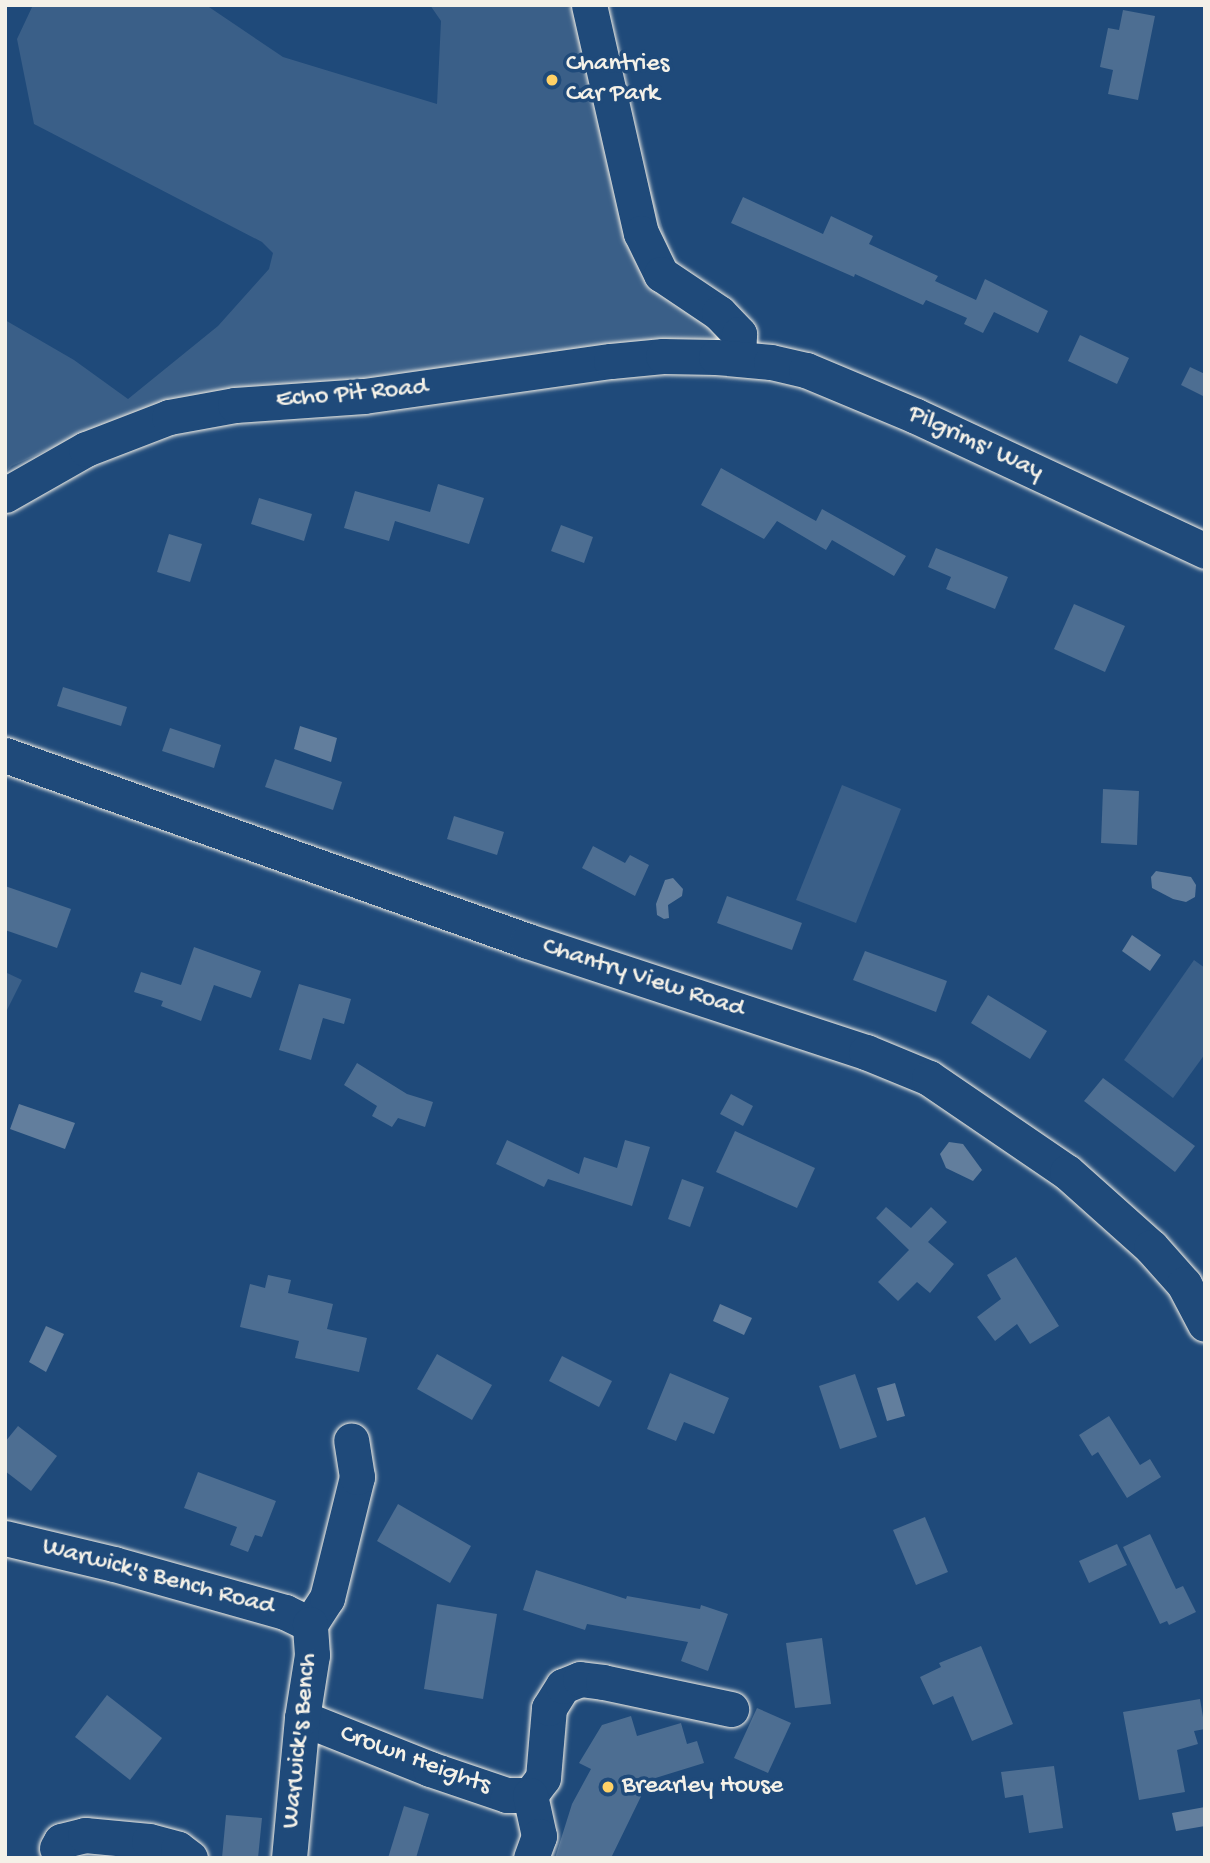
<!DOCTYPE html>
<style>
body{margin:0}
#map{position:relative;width:1210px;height:1863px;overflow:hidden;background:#1f4a7a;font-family:"Gochi Hand",sans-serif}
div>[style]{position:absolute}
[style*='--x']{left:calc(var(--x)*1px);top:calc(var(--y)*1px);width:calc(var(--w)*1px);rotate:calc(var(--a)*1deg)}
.green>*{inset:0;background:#3a5f88}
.water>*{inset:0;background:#627e9d}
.building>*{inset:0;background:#4d6e92}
.roads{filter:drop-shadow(0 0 2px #f4f1e8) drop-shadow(0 0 2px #f4f1e8)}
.minor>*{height:35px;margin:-17.5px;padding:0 17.5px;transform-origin:17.5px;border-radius:17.5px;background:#1f4a7a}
.dots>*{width:19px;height:19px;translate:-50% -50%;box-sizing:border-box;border:4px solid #1f4a7a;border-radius:50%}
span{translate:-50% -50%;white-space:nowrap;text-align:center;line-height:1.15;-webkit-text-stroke:7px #1f4a7a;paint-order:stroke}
.poi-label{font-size:26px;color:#f4f1e8}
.left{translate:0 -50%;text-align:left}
.street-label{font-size:26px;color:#f4f1e8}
.frame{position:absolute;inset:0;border:7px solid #f4f1e8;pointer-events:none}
</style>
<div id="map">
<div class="green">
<div style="clip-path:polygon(33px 5px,206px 5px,283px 57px,437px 104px,441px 21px,430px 5px,593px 5px,671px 254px,683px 282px,726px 327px,722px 345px,81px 435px,12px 466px,5px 473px,5px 320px,74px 360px,128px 399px,218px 326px,269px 269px,273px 253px,262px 242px,34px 124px,17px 39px)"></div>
<div style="clip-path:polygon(842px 785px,901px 809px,856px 923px,796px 900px)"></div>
<div style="clip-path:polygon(1194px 960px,1205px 968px,1205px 1054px,1173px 1098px,1124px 1060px)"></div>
<div style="clip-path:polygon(5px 972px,22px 980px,5px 1014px)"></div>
</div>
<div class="water">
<div style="clip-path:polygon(300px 726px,337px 738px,331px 762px,294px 749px)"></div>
<div style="clip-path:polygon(1156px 871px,1191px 877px,1196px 885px,1195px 897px,1186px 902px,1173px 899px,1152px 888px,1151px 877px)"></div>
<div style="clip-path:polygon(673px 878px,683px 889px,682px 896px,668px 905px,669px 918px,664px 919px,657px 915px,656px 904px,665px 880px)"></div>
<div style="clip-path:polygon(1132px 935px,1161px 955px,1150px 971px,1122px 951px)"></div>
<div style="clip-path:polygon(19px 1104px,75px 1123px,65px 1149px,10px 1129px)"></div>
<div style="clip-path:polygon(949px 1142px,963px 1144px,982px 1170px,973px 1181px,946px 1168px,940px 1154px)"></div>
<div style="clip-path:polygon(720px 1304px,752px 1318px,744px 1335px,713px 1321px)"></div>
<div style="clip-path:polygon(46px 1326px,64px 1334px,46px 1372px,29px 1362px)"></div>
<div style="clip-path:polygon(895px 1383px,905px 1416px,887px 1421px,877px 1388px)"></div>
<div style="clip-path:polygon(1205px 1807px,1205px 1826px,1176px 1831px,1172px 1813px)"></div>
</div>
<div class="building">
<div style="clip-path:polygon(1123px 10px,1155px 16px,1138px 100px,1108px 94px,1113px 70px,1100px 67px,1108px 28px,1119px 30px)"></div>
<div style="clip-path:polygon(743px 197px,823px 234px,831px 216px,873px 236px,869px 244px,938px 276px,935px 281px,976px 300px,985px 279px,1048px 311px,1038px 333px,994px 312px,983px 333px,964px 324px,967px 318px,926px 300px,923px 305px,855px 274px,854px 277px,731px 223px)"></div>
<div style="clip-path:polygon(1080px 335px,1129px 358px,1117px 384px,1068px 361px)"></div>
<div style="clip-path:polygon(1190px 367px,1205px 374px,1205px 397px,1181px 385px)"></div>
<div style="clip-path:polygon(721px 468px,816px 521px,822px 509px,906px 556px,894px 576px,832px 540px,826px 550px,777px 521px,764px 539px,701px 505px)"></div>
<div style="clip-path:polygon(438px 484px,484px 498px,469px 544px,395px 521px,389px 541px,344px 528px,355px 491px,430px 512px)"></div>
<div style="clip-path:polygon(259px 498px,312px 514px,304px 541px,251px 524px)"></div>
<div style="clip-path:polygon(561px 525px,593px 537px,584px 563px,551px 551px)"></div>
<div style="clip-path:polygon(169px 534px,202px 544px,190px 582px,157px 572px)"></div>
<div style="clip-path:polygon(936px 548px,1008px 577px,995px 609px,946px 589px,951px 577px,928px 567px)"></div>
<div style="clip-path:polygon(1074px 604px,1125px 626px,1105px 672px,1054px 649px)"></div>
<div style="clip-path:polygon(63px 687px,127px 707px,121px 726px,57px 706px)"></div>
<div style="clip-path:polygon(170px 728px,221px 745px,214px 768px,162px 751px)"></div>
<div style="clip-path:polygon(275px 759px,342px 782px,333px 810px,265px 787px)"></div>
<div style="clip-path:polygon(1103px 789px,1139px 791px,1137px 845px,1101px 843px)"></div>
<div style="clip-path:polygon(454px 816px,504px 832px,497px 855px,447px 839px)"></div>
<div style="clip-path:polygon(593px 846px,625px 863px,630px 855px,649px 865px,635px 896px,582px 868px)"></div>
<div style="clip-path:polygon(5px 886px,71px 909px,57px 948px,5px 930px)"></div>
<div style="clip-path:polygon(727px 896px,802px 923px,792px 950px,717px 923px)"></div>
<div style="clip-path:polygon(194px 947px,261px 971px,251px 998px,214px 985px,201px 1021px,161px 1006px,163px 1001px,134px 992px,141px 972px,181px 985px)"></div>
<div style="clip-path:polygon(865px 951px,947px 981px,936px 1012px,853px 980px)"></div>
<div style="clip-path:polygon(299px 984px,351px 999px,344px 1024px,323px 1018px,311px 1060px,279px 1050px)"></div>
<div style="clip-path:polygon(988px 995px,1047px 1031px,1030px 1059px,971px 1023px)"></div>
<div style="clip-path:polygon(357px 1063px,407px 1094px,433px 1102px,425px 1127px,398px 1118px,392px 1127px,372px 1116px,377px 1106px,344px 1085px)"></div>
<div style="clip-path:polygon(1103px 1078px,1195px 1146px,1175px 1172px,1084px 1101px)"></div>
<div style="clip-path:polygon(731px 1094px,753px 1106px,743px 1126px,720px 1114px)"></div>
<div style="clip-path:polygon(735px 1131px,815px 1168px,797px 1208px,716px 1172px)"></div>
<div style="clip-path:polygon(507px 1140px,579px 1174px,584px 1157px,617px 1168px,625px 1140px,650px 1147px,632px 1206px,548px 1179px,544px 1187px,496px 1164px)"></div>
<div style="clip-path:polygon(682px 1179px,704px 1187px,690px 1227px,668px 1219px)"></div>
<div style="clip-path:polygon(886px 1207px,911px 1228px,931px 1207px,947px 1222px,928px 1242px,954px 1264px,930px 1293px,917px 1282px,898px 1301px,878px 1282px,909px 1250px,876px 1218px)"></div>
<div style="clip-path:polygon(1016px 1257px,1059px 1326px,1030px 1344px,1017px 1324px,995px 1341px,977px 1317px,1001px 1299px,987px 1275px)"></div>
<div style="clip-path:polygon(268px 1275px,291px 1280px,288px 1293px,333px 1304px,327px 1329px,367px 1338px,359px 1372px,295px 1358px,299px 1341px,240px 1327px,250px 1284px,265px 1288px)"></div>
<div style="clip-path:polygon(437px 1354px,492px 1385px,472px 1420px,417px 1389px)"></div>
<div style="clip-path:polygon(562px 1356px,612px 1381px,599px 1407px,549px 1381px)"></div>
<div style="clip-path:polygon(670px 1373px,729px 1398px,714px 1434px,684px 1422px,676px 1441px,647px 1429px)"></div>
<div style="clip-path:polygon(855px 1374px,877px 1437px,840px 1449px,819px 1386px)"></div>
<div style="clip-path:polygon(1109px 1416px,1140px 1465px,1150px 1459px,1161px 1477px,1127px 1498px,1098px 1452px,1092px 1456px,1079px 1435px)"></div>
<div style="clip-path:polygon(18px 1426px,57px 1456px,31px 1491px,5px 1471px,5px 1442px)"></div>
<div style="clip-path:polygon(198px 1472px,276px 1501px,262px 1537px,255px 1535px,248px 1552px,230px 1545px,237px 1527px,184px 1508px)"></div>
<div style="clip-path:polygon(398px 1504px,471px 1546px,450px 1583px,377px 1541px)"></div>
<div style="clip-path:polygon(925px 1517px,948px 1572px,916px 1585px,893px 1530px)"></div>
<div style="clip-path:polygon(1150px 1534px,1176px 1589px,1183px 1586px,1196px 1612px,1169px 1625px,1167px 1621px,1160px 1624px,1123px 1547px)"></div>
<div style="clip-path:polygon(1117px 1544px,1127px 1565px,1089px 1583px,1079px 1561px)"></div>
<div style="clip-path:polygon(536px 1570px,626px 1599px,627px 1596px,700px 1609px,701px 1605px,728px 1614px,708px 1671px,681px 1661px,688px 1642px,587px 1624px,585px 1630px,523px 1610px)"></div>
<div style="clip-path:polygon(437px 1604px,497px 1614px,483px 1699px,424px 1689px)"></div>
<div style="clip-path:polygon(822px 1638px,831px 1704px,795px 1708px,786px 1643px)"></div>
<div style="clip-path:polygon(981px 1646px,1013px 1724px,972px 1741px,953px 1696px,933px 1705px,920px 1677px,941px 1667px,939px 1663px)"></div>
<div style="clip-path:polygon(107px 1695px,162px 1738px,130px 1780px,75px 1737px)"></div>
<div style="clip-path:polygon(1200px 1699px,1205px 1729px,1194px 1731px,1198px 1744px,1177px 1750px,1185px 1792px,1139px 1800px,1123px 1712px)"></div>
<div style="clip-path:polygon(757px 1708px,791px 1723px,768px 1773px,734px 1758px)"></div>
<div style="clip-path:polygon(631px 1716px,637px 1736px,681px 1723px,687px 1744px,697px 1741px,704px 1763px,649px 1780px,611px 1858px,555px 1858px,572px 1804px,591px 1769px,579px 1763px,602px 1725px)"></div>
<div style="clip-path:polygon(1054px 1766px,1063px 1828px,1029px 1833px,1023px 1795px,1005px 1798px,1001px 1772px)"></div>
<div style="clip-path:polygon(404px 1806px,429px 1814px,416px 1858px,388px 1858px)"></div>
<div style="clip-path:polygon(226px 1815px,262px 1818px,258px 1858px,222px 1858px)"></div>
</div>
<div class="roads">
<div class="minor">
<div style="--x:589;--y:5;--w:234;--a:77.2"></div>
<div style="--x:641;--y:233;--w:46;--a:64"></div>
<div style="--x:661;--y:274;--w:70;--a:33.9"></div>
<div style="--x:719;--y:313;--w:29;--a:46"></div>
<div style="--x:739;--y:334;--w:24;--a:92"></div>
<div style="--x:5;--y:495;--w:93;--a:-29.6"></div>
<div style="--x:86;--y:449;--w:89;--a:-21.1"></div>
<div style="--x:169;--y:417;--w:67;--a:-10.3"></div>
<div style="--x:235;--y:405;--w:129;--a:-4"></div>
<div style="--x:364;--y:396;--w:249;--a:-8.1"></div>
<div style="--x:611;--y:361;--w:52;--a:-5.5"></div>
<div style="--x:663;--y:356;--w:53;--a:1.1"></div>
<div style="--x:716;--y:357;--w:55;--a:5.2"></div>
<div style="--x:771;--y:362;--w:36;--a:13"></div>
<div style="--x:806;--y:370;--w:119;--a:22.7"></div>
<div style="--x:916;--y:416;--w:319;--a:25"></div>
<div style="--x:5;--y:755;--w:555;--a:19.58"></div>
<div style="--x:528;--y:941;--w:356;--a:18.2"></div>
<div style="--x:866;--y:1052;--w:68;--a:22.4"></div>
<div style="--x:929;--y:1078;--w:167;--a:34.3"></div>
<div style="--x:1067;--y:1172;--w:113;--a:41.8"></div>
<div style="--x:1151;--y:1247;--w:50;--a:48.3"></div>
<div style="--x:1184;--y:1284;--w:45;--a:62.3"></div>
<div style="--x:5;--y:1538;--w:112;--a:13.4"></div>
<div style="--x:114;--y:1564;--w:178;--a:15.7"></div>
<div style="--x:285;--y:1612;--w:28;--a:26"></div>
<div style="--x:310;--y:1624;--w:31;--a:-57"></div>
<div style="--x:327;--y:1598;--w:125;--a:-76.1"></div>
<div style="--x:357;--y:1477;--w:37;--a:-99"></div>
<div style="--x:302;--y:1718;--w:138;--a:21.7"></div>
<div style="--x:430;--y:1769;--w:81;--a:18.7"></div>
<div style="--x:507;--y:1795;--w:23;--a:0"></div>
<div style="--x:530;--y:1795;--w:21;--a:-53"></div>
<div style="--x:543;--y:1778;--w:70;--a:-85.1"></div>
<div style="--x:549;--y:1708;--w:26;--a:-58"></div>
<div style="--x:563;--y:1686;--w:18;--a:-22"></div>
<div style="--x:580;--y:1679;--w:23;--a:7"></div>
<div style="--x:603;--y:1682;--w:131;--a:11.9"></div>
<div style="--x:530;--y:1795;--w:42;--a:77.6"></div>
<div style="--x:539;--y:1836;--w:23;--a:110"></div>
<div style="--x:57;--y:1848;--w:8;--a:-60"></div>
<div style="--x:61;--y:1841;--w:25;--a:-14"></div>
<div style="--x:85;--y:1835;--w:64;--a:5.4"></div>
<div style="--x:149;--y:1841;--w:30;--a:15"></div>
<div style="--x:178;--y:1849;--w:15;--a:37"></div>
<div style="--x:289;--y:1858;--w:141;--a:-84.7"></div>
<div style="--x:302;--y:1718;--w:64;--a:-81"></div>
<div style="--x:312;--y:1655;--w:31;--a:-94"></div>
</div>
</div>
<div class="dots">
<div style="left:552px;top:80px;background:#ffd166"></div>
<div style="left:608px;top:1787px;background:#ffd166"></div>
</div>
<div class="poi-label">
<span class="left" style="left:566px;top:80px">Chantries<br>Car Park</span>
<span class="left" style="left:622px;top:1787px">Brearley House</span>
</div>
<div class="street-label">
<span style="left:352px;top:395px;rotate:-5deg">Echo Pit Road</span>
<span style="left:975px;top:444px;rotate:25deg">Pilgrims' Way</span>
<span style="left:643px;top:979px;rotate:18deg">Chantry View Road</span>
<span style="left:158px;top:1578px;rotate:15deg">Warwick's Bench Road</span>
<span style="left:301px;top:1741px;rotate:-84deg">Warwick's Bench</span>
<span style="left:415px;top:1761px;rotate:20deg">Crown Heights</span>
</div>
<div class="frame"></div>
</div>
